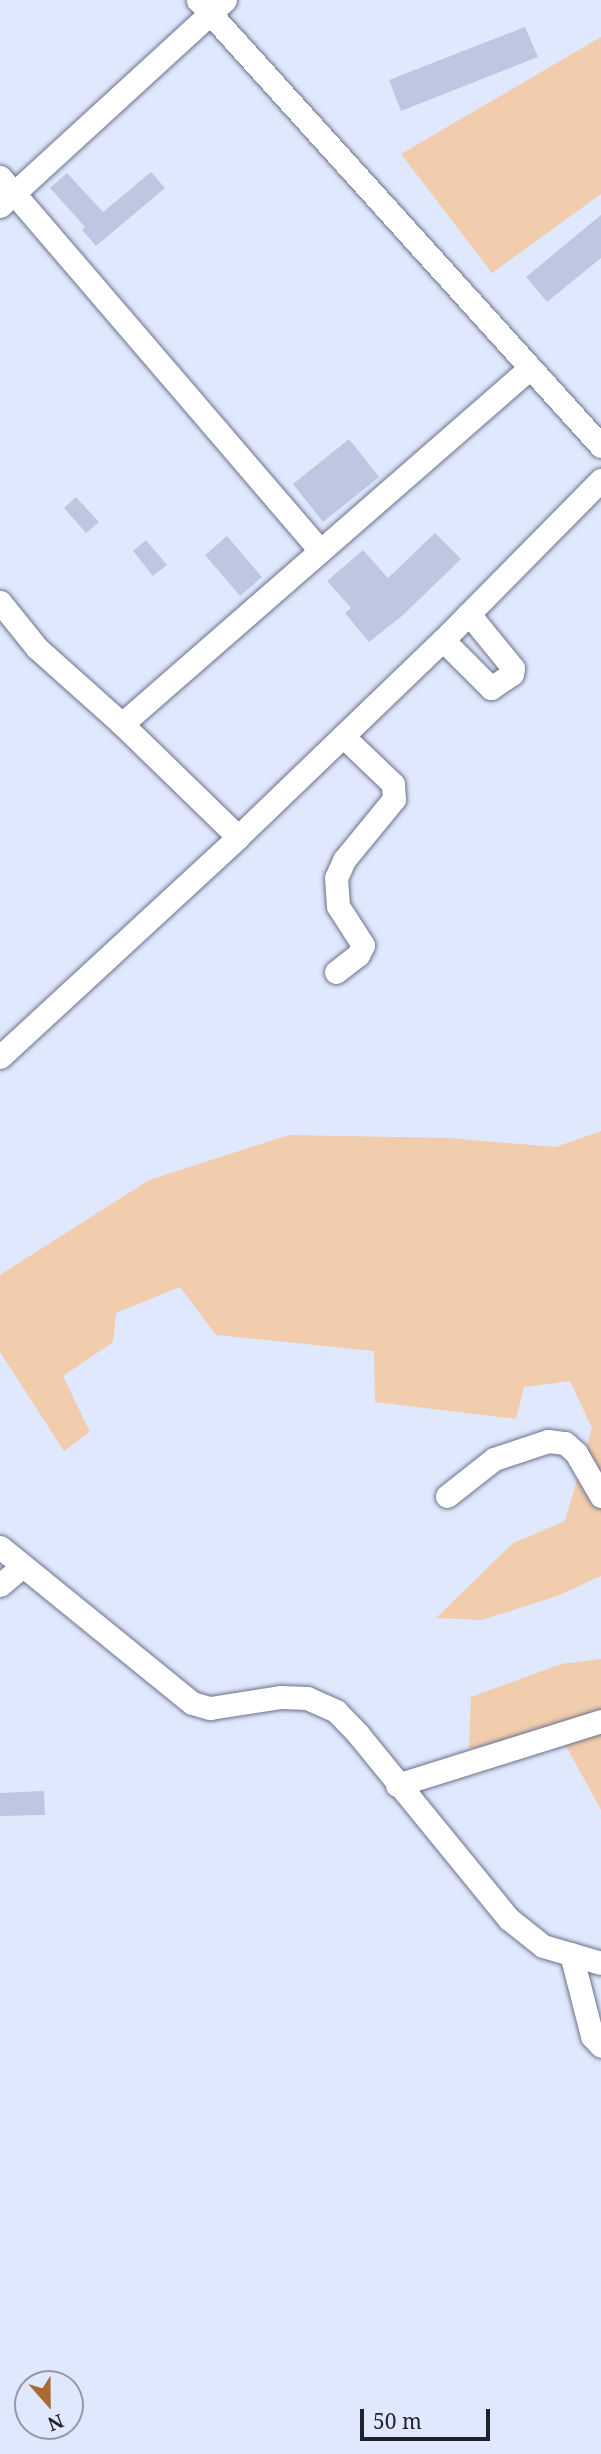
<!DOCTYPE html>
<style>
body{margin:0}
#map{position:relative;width:601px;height:2454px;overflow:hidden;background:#e0e8fe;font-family:"Noto Serif",serif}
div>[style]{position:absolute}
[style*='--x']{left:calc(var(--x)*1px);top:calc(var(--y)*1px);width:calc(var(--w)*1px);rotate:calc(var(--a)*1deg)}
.green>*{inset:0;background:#f1ccad}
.building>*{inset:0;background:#bdc7e2}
.roads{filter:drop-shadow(0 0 2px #6a728b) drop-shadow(0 0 2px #6a728b)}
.minor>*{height:23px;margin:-11.5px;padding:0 11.5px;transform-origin:11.5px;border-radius:11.5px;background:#fff}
span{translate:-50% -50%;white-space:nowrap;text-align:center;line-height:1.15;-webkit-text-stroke:5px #e0e8fe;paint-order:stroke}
.north{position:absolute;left:14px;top:2370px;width:70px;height:70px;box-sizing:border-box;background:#e0e8fe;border:2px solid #9299aa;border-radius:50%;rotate:159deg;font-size:19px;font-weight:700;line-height:28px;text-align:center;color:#1e222c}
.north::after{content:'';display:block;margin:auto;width:24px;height:32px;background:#aa6b32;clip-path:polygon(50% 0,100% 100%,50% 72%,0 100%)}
.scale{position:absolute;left:360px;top:2409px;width:130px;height:32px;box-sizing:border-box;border:4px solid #1e222c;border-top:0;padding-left:9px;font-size:21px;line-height:24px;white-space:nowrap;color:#1e222c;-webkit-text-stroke:5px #e0e8fe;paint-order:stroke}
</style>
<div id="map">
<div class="green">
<div style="clip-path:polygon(601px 37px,601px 194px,492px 273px,401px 154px)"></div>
<div style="clip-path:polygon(601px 1131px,601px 1576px,560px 1595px,482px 1620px,436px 1618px,513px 1543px,565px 1521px,592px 1428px,570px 1381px,524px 1387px,516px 1419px,375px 1402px,374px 1351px,216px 1335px,180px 1287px,116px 1313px,113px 1342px,63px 1376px,90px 1432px,64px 1451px,0 1352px,0 1275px,149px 1180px,289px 1135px,448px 1138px,556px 1147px)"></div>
<div style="clip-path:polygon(601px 1659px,601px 1810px,565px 1744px,469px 1748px,471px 1697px,561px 1664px)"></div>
</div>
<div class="building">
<div style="clip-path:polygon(525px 27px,538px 57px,401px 111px,389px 80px)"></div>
<div style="clip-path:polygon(151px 172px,165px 188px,96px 246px,82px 230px,85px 227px,50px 188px,67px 173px,103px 212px)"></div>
<div style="clip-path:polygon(601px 215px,601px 258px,547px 302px,526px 277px)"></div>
<div style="clip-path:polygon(349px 439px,379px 477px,323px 522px,293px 484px)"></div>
<div style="clip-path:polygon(76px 497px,99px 522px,86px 533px,64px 508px)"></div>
<div style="clip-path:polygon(435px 533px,461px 559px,402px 616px,369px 642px,345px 613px,351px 608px,327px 581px,363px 550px,388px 578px)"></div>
<div style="clip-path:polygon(227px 536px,262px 577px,240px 596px,205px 555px)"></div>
<div style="clip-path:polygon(146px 540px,167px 565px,153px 576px,133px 551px)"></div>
<div style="clip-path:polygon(44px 1791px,45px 1815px,0 1816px,0 1793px)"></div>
</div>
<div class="roads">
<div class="minor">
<div style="--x:198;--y:0;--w:601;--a:47.9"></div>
<div style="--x:0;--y:177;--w:491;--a:49.4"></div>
<div style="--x:0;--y:206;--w:305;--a:-42.5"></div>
<div style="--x:0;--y:602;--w:59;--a:51.2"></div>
<div style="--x:37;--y:648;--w:114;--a:41.8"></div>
<div style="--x:122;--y:724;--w:162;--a:44.2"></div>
<div style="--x:443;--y:640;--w:68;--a:45"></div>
<div style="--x:491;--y:688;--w:25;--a:-34"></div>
<div style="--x:512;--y:674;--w:6;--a:-81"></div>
<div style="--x:513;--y:668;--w:70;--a:-129.2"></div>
<div style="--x:122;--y:724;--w:541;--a:-41.11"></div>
<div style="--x:336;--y:972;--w:28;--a:-38"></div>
<div style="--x:358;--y:955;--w:11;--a:-63"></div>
<div style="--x:363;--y:945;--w:46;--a:-122.7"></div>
<div style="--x:338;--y:906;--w:28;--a:-94"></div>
<div style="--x:336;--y:878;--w:20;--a:-66"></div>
<div style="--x:344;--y:860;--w:79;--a:-50.7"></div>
<div style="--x:394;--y:799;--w:15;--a:-94"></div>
<div style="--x:393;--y:784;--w:69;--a:-136.2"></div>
<div style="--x:0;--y:1057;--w:324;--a:-42.7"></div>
<div style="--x:238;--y:837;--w:284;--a:-43.9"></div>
<div style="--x:443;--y:640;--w:225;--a:-45.4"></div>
<div style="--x:447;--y:1496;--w:60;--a:-38.2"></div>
<div style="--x:494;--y:1459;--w:57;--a:-18.4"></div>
<div style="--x:548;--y:1441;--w:17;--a:7"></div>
<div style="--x:565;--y:1443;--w:15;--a:42"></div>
<div style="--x:576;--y:1453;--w:50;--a:59.8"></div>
<div style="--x:0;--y:1547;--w:247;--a:39.1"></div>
<div style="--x:192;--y:1703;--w:19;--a:16"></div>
<div style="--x:210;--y:1708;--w:72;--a:-8.8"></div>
<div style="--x:281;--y:1697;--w:26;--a:2"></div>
<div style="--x:307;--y:1698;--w:32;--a:24"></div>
<div style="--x:336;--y:1711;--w:32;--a:46"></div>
<div style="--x:358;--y:1734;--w:239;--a:50.8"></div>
<div style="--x:509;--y:1919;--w:43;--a:38.5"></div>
<div style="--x:543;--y:1946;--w:60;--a:16.3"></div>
<div style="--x:0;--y:1585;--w:30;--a:-40"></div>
<div style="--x:397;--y:1785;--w:214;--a:-17.4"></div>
<div style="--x:571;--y:1954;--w:85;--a:75.6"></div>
<div style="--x:592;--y:2036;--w:13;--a:48"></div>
</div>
</div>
<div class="north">N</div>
<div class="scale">50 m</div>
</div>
